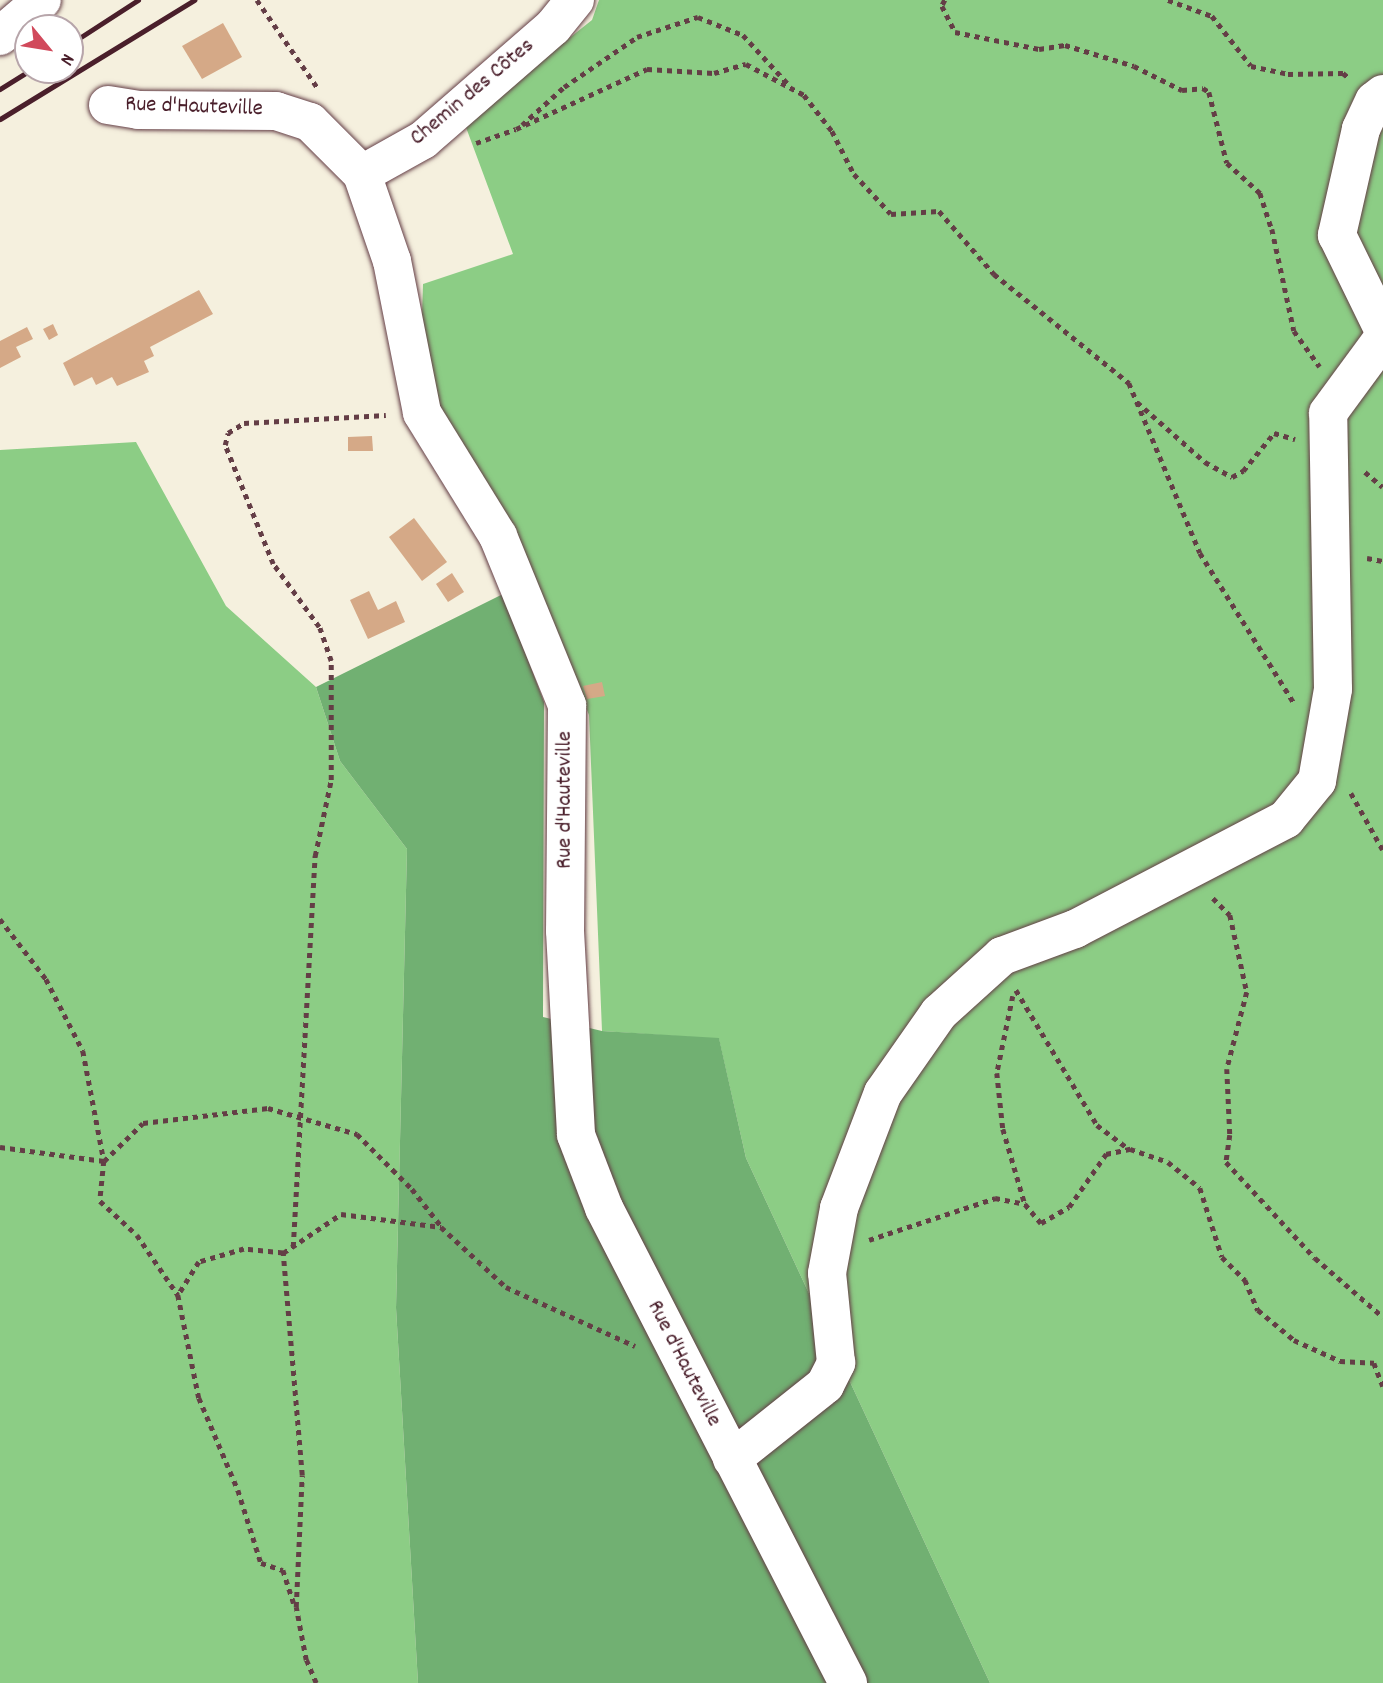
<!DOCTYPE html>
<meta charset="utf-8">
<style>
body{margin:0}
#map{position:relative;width:1383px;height:1683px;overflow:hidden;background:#f5f0de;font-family:Dekko,sans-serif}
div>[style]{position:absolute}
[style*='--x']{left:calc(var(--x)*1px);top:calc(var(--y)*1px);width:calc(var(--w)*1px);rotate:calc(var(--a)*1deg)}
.green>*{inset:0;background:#8ccd85}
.forest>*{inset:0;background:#71b072}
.building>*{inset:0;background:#d5a987}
.path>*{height:4.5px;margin-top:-2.25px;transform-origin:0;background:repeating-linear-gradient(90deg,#643e46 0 5px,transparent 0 10px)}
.roads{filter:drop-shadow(0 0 2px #643e46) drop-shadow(0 0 2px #643e46)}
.minor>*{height:38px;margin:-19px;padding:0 19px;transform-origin:19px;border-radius:19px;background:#fff}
.rail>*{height:5px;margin:-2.5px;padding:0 2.5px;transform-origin:2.5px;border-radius:2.5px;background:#4a1f2b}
span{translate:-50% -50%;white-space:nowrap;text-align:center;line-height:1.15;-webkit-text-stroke:6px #fff;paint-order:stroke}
.street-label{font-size:23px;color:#4a1f2b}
.north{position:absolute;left:14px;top:14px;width:70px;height:70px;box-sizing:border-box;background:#fff;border:2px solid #b7a5aa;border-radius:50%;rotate:120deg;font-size:19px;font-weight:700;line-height:28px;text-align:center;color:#4a1f2b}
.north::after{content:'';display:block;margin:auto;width:24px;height:32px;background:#d1495b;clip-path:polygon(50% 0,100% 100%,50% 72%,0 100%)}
</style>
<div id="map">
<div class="green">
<div style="clip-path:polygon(599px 0,1383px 0,1383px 1683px,990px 1683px,746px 1158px,719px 1039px,602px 1031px,589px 715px,508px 518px,434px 403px,421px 346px,423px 284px,513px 254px,464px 122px,592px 20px)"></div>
<div style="clip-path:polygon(136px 442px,226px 606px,316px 687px,340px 761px,407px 849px,396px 1308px,418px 1683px,0 1683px,0 450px)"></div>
</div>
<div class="forest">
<div style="clip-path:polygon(503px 594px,544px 702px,543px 1017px,602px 1031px,719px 1038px,746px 1158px,990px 1683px,418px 1683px,396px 1308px,407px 849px,340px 761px,316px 687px)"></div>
</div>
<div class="building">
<div style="clip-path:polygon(223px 23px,242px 57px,202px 79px,182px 46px)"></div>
<div style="clip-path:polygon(199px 290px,213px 314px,150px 347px,154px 356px,144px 361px,149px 372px,117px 386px,112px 377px,96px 385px,92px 377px,74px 386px,63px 363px)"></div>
<div style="clip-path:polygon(53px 324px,58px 335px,49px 340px,43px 329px)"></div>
<div style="clip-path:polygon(27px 327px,33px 339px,16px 347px,21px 357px,0 368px,0 341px)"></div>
<div style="clip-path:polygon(372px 436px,373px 451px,348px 451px,348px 437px)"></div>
<div style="clip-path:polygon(414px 518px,447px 562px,422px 581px,389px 537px)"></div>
<div style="clip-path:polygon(452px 573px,464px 592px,448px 602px,436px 584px)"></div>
<div style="clip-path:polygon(369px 591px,378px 610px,396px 601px,405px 622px,368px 639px,350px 600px)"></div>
<div style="clip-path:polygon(602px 682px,605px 696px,587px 699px,583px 686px)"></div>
</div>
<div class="path">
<div style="--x:257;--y:0;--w:106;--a:55.4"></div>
<div style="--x:945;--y:0;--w:7;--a:117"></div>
<div style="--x:942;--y:6;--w:29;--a:63"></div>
<div style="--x:955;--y:32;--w:86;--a:11.4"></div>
<div style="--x:1039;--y:49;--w:26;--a:-9"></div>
<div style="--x:1065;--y:45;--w:72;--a:16.9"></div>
<div style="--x:1134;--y:66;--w:54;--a:26.6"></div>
<div style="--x:1182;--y:90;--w:21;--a:-5"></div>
<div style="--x:1203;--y:88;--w:7;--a:34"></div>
<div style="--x:1209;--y:92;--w:73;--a:75.8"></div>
<div style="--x:1227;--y:163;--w:45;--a:42.3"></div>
<div style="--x:1260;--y:193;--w:38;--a:72"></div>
<div style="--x:1272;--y:229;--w:104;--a:77.8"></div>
<div style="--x:1294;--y:331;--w:44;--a:54.2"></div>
<div style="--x:1168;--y:0;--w:47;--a:20"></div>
<div style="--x:1212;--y:16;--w:63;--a:52"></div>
<div style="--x:1251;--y:66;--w:38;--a:12"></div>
<div style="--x:1288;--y:74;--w:55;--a:-1"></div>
<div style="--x:1343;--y:73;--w:6;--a:39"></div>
<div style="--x:522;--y:125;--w:57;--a:-42.1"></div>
<div style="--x:564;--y:87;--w:88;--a:-34.4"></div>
<div style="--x:637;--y:37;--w:64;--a:-18.2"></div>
<div style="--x:698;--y:17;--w:48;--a:21.8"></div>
<div style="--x:743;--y:35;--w:69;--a:47.3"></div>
<div style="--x:476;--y:143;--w:42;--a:-19.3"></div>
<div style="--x:516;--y:129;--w:144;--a:-24.6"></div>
<div style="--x:647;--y:69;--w:67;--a:3.4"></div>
<div style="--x:714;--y:73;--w:33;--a:-16"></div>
<div style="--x:746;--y:64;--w:66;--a:28.1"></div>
<div style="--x:804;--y:95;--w:46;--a:52.1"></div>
<div style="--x:832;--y:131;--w:48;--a:62.9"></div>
<div style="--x:854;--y:174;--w:54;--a:47.2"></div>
<div style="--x:891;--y:214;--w:48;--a:-3.6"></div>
<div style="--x:939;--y:211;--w:84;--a:48.9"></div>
<div style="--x:994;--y:274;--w:174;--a:38.9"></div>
<div style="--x:1129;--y:383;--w:184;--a:67.3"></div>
<div style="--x:1200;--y:553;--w:177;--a:57.9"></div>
<div style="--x:1137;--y:402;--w:91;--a:41.4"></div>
<div style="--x:1205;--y:462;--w:31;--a:29"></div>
<div style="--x:1232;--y:477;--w:13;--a:-29"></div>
<div style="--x:1243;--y:471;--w:49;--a:-50.8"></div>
<div style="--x:1274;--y:433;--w:22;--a:16"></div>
<div style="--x:1365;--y:472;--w:23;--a:40"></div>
<div style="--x:1367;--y:558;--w:16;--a:11"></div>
<div style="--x:1351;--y:793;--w:65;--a:60.7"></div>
<div style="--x:1213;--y:898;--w:24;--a:45"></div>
<div style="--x:1230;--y:915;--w:79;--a:77.6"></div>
<div style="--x:1247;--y:992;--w:80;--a:104.6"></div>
<div style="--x:1227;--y:1069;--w:66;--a:87.4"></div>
<div style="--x:1230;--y:1135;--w:27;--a:98"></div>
<div style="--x:1226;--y:1162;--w:131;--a:47.2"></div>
<div style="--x:1315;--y:1258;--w:90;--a:40.9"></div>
<div style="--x:0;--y:919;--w:76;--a:52.5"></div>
<div style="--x:46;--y:979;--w:81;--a:62.8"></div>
<div style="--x:83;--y:1051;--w:112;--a:79.2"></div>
<div style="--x:104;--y:1161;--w:40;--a:95.7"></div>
<div style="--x:100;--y:1201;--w:50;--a:42.6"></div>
<div style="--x:137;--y:1235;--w:73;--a:55.7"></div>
<div style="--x:1016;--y:990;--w:157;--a:59"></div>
<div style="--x:1097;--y:1125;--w:40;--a:37"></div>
<div style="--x:1013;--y:996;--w:79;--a:101.7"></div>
<div style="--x:997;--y:1073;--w:56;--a:83.9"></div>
<div style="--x:1003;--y:1129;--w:78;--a:73.7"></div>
<div style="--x:1025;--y:1204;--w:25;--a:50"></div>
<div style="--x:1041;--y:1223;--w:32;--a:-30"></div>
<div style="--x:1069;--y:1207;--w:65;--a:-55.1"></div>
<div style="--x:1106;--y:1154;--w:25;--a:-12"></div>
<div style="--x:1130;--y:1149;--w:40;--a:18.9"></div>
<div style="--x:1168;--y:1162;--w:41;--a:39.1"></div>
<div style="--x:1200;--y:1188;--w:72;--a:72.3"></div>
<div style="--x:1222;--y:1257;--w:33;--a:45"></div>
<div style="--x:1245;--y:1280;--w:33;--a:67"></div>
<div style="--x:1258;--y:1310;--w:47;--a:39.8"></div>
<div style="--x:1294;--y:1340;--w:51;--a:24.5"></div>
<div style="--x:1340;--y:1361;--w:34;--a:3"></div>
<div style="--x:1374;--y:1363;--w:25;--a:69"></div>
<div style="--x:0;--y:1147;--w:105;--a:7.7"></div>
<div style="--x:104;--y:1161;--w:54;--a:-44.3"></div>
<div style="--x:143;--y:1123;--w:126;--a:-6.8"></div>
<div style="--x:268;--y:1108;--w:93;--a:16.3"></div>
<div style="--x:357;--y:1134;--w:78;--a:45"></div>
<div style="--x:412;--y:1189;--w:47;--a:51.9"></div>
<div style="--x:869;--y:1240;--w:133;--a:-18.4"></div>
<div style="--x:995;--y:1198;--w:31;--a:11"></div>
<div style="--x:293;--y:1247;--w:392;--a:-86.8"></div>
<div style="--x:315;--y:856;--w:78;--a:-78.1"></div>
<div style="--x:331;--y:780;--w:119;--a:-90"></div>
<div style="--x:331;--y:661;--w:36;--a:-109"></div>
<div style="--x:319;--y:627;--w:78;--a:-126.1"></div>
<div style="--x:273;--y:564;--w:128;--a:-112"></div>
<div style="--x:225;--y:445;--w:12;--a:-76"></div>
<div style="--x:228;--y:433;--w:19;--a:-32"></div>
<div style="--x:244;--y:423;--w:142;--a:-3.2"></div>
<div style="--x:283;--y:1253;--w:39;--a:-174"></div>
<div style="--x:244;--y:1249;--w:47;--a:163.9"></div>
<div style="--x:199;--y:1262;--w:39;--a:122"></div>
<div style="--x:178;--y:1295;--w:105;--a:78.5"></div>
<div style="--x:199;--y:1398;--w:100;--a:67"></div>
<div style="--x:238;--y:1490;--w:77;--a:72.5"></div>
<div style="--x:261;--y:1563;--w:23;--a:18"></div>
<div style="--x:283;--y:1570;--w:35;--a:72"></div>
<div style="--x:316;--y:1683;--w:25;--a:-113"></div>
<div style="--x:306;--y:1660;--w:54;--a:-100.7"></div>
<div style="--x:296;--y:1607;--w:132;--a:-87.4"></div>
<div style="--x:302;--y:1475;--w:223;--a:-94.9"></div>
<div style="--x:283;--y:1253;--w:70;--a:-33.9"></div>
<div style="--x:341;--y:1214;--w:101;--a:7.4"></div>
<div style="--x:441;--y:1227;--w:88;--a:42.7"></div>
<div style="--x:506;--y:1287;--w:142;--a:24.6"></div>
</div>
<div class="roads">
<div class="minor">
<div style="--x:0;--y:36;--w:55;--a:-40.6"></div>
<div style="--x:1383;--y:94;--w:11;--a:142"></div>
<div style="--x:1374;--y:101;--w:31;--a:115"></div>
<div style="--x:1361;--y:129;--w:109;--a:102.8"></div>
<div style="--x:1337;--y:235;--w:105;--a:63.9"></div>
<div style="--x:108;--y:105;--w:30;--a:9"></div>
<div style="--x:138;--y:110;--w:138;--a:0.4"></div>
<div style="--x:276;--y:111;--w:36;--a:18"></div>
<div style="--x:310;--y:122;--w:74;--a:45"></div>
<div style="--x:362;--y:174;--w:92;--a:71"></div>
<div style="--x:392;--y:261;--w:155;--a:78.8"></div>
<div style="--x:422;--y:413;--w:145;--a:58.3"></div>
<div style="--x:498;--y:536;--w:183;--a:67.8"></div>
<div style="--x:567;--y:705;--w:226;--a:90.5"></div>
<div style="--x:565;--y:931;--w:204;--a:86.9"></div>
<div style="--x:576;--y:1135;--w:78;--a:69"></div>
<div style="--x:604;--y:1208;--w:534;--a:62.81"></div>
<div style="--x:362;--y:174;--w:70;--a:-29.1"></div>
<div style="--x:423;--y:140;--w:172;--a:-41"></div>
<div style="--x:553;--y:27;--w:35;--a:-51"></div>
<div style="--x:732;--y:1459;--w:119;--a:-38.5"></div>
<div style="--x:825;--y:1385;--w:25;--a:-63"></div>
<div style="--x:836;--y:1363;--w:90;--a:-95.7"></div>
<div style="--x:827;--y:1273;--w:66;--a:-79.5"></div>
<div style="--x:839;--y:1208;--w:123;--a:-69.1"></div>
<div style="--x:883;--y:1093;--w:98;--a:-55"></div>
<div style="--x:939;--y:1013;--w:85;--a:-42.1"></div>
<div style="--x:1002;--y:956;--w:78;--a:-20.3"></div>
<div style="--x:1075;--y:929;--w:238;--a:-27.5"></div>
<div style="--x:1286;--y:819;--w:49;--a:-50.8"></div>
<div style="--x:1317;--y:781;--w:93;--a:-80.1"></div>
<div style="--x:1333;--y:689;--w:276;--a:-91"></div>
<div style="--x:1328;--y:413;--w:93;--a:-53.7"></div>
</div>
</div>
<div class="rail">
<div style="--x:70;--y:44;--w:81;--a:-32.9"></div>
<div style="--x:0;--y:89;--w:36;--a:-32"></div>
<div style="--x:0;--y:119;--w:228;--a:-31.5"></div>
</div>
<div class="street-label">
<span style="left:473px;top:93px;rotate:-40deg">Chemin des Côtes</span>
<span style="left:194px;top:108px;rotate:2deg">Rue d'Hauteville</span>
<span style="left:566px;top:800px;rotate:-90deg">Rue d'Hauteville</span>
<span style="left:683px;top:1364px;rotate:63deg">Rue d'Hauteville</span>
</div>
<div class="north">N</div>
</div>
